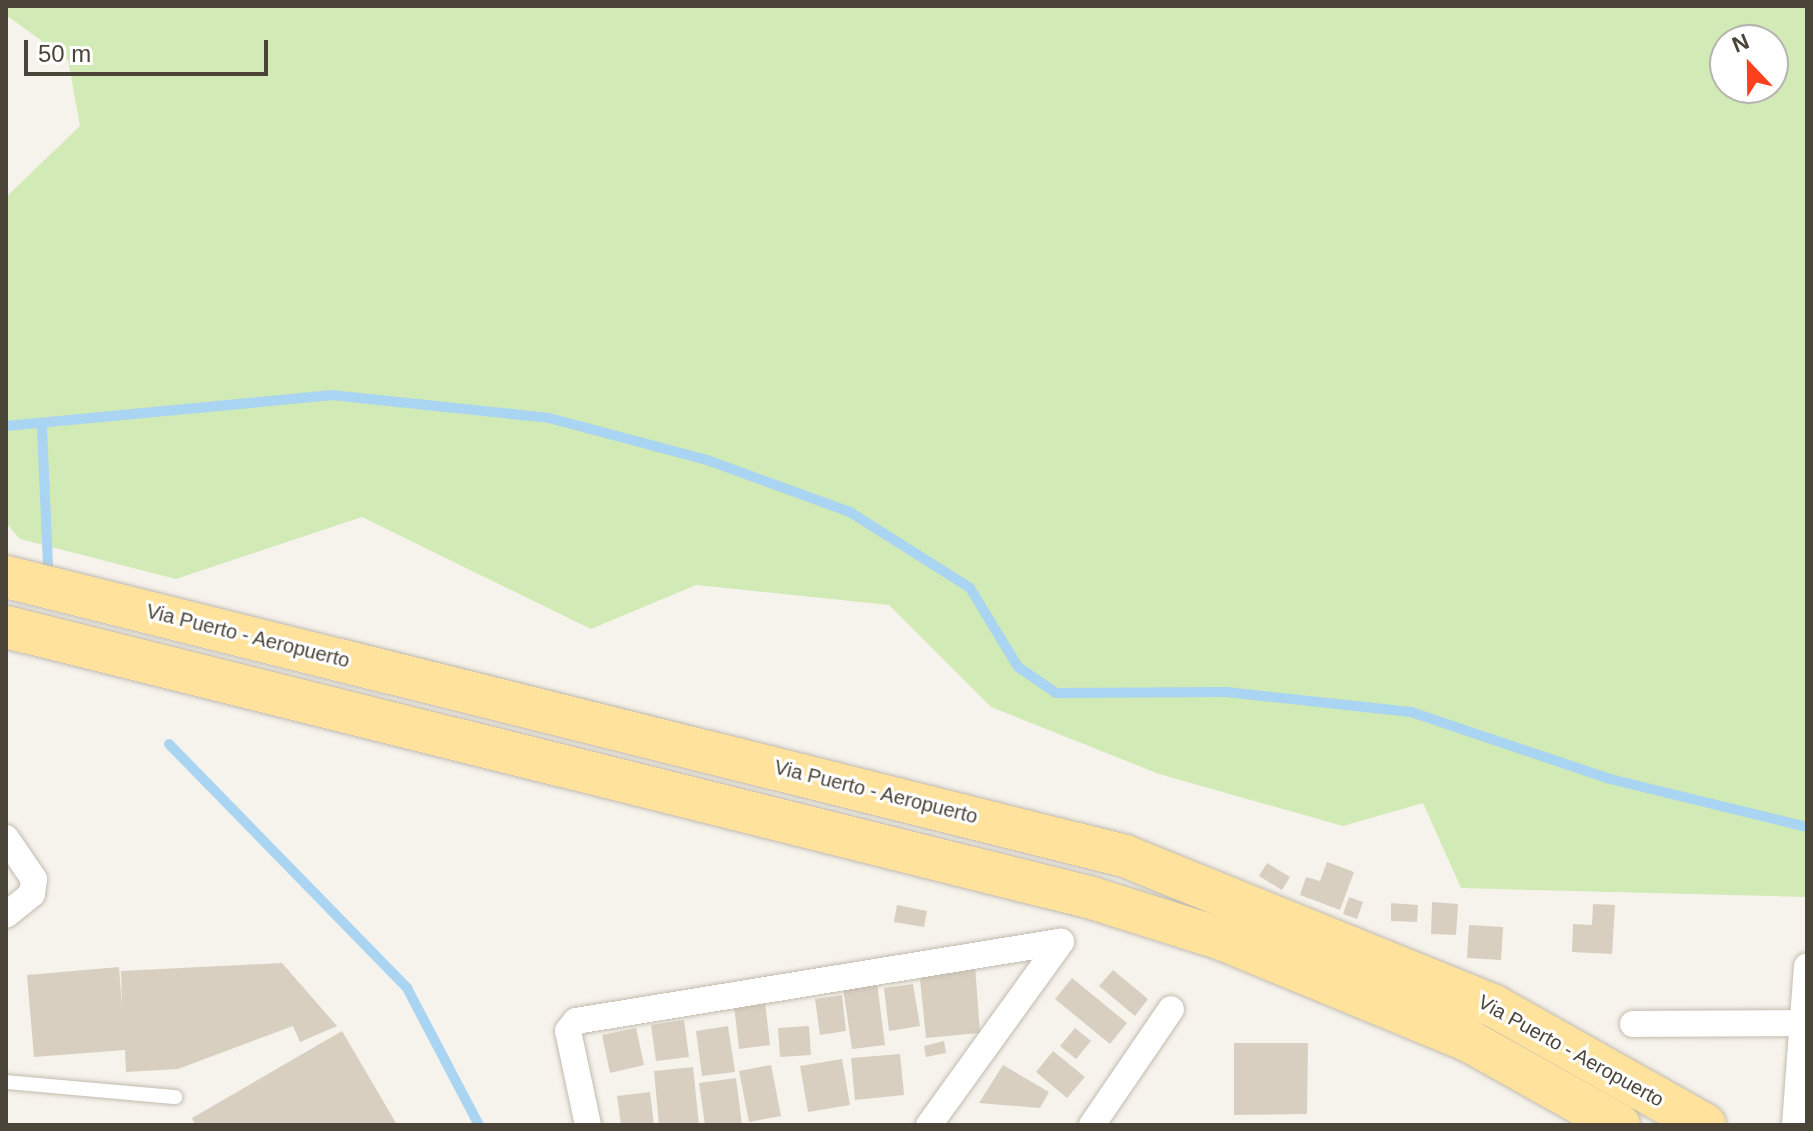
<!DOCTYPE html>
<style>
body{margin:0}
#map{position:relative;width:1813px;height:1131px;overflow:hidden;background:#f6f3ec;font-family:Arial,sans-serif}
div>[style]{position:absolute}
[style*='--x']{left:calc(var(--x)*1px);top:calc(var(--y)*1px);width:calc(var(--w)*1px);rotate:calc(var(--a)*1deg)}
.green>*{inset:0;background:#d2eab5}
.stream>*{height:10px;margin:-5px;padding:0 5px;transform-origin:5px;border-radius:5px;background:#a9d4f2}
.building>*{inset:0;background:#d8cfc1}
.roads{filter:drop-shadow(0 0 2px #c2bbae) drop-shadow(0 0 2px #c2bbae)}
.lane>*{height:14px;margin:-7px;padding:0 7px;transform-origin:7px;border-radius:7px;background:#fff}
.street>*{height:26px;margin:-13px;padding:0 13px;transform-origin:13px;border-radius:13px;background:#fff}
.primary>*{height:42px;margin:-21px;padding:0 21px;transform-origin:21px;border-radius:21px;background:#ffe39c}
span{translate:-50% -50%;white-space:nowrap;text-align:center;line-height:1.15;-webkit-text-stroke:6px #fff;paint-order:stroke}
.street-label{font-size:20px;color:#4b4439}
.frame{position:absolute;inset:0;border:8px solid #4b4439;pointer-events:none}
.north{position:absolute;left:1709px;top:24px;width:80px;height:80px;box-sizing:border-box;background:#fff;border:2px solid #b7b4b0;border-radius:50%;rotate:338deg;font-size:22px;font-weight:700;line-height:32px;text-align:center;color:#4b4439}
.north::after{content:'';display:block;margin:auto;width:28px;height:36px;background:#fc3f1d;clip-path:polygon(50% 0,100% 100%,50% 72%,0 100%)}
.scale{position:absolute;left:24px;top:40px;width:244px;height:36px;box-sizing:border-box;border:4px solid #4b4439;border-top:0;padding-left:10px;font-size:24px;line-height:28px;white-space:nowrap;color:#4b4439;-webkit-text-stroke:6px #fff;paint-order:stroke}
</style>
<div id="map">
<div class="green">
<div style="clip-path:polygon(evenodd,6px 6px,1807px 6px,1807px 897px,1461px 888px,1423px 803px,1343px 826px,1159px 774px,991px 707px,889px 605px,696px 585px,591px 629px,362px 517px,176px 579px,20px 539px,6px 523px,6px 197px,80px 126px,68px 60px,6px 15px,6px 6px,1725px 40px,1773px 40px,1773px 88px,1725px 88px,1725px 40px)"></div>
</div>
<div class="stream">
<div style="--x:6;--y:426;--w:326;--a:-5.4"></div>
<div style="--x:331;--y:395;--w:219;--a:6"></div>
<div style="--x:549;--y:418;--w:163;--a:14.9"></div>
<div style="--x:707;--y:460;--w:152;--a:20"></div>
<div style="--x:850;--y:512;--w:142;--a:32.3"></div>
<div style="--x:970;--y:588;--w:92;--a:58.7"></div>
<div style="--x:1018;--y:667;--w:46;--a:34.4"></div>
<div style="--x:1056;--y:693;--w:170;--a:-0.3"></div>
<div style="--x:1226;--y:692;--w:186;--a:6.2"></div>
<div style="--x:1411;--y:712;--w:210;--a:18.6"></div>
<div style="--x:1610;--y:779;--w:203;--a:13.7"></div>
<div style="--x:42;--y:428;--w:140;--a:87.5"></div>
<div style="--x:169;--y:744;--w:341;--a:45.7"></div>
<div style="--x:407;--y:988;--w:155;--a:62.3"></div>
</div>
<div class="building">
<div style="clip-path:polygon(1327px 862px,1354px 872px,1340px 910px,1300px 895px,1306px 877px,1320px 881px)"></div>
<div style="clip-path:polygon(1267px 863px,1290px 877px,1282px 890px,1259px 876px)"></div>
<div style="clip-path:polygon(1349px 897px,1363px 902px,1357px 919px,1343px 914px)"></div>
<div style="clip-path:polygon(1432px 902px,1458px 904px,1456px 935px,1431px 934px)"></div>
<div style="clip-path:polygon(1391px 903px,1418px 905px,1417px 922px,1391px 921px)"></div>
<div style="clip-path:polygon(1593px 904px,1615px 905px,1612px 954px,1572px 952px,1573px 924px,1592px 925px)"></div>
<div style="clip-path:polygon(897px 905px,927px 911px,924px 927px,894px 922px)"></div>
<div style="clip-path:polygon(1469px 925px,1503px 927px,1501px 960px,1467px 958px)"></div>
<div style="clip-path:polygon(282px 963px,337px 1026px,300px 1042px,293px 1026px,178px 1069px,126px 1072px,125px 1050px,34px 1057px,27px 975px,119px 967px,122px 1007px,121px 971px)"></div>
<div style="clip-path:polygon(975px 965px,980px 1033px,926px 1038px,919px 970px)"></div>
<div style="clip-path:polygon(1113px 970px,1148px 999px,1135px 1016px,1099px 986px)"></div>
<div style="clip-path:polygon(1072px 978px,1127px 1023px,1110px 1044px,1055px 999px)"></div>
<div style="clip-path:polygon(877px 983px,885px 1045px,852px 1049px,843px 988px)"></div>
<div style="clip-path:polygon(913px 984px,920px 1026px,889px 1031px,884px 988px)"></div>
<div style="clip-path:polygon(842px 995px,846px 1031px,820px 1035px,815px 999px)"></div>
<div style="clip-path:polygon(765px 1002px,770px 1045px,739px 1049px,734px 1005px)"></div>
<div style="clip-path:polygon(684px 1020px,689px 1057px,656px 1061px,651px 1025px)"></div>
<div style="clip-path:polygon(728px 1026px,735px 1072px,702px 1076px,696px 1031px)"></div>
<div style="clip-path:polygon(809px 1026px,811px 1055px,780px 1057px,778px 1028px)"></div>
<div style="clip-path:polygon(636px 1028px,644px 1065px,610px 1073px,602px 1035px)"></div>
<div style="clip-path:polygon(1075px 1028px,1091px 1041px,1076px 1059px,1060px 1046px)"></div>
<div style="clip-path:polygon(342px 1031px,396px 1123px,195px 1125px,192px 1118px)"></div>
<div style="clip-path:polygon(944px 1041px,946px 1053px,926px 1057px,924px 1046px)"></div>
<div style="clip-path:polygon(1234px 1043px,1308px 1043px,1307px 1114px,1234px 1115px)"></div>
<div style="clip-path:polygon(1053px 1051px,1085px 1077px,1067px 1098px,1036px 1072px)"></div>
<div style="clip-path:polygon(900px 1054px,904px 1095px,855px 1100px,851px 1058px)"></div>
<div style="clip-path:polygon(842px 1059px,850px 1105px,808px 1112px,800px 1066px)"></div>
<div style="clip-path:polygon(771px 1065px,781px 1116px,749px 1122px,739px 1071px)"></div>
<div style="clip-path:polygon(1003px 1065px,1049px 1092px,1040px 1108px,979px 1103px)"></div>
<div style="clip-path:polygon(693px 1067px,699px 1125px,659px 1125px,654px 1071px)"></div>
<div style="clip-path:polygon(736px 1078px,742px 1125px,705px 1125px,699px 1083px)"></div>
<div style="clip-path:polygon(650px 1092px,654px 1125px,621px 1125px,617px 1096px)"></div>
</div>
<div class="roads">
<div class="lane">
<div style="--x:6;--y:1082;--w:170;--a:5.1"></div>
</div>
<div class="street">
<div style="--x:6;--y:838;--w:50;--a:55.7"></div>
<div style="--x:34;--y:879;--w:15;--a:98"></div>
<div style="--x:32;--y:894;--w:33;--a:141"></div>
<div style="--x:1633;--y:1024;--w:169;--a:-0.3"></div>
<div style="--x:588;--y:1125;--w:96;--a:-102"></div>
<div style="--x:568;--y:1031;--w:13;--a:-51"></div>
<div style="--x:576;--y:1021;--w:491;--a:-9.3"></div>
<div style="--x:929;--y:1125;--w:226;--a:-54.2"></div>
<div style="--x:1092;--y:1125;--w:140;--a:-55.7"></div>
<div style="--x:1795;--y:1125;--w:159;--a:-85.7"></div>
</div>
<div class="primary">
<div style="--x:6;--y:577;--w:1153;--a:14"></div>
<div style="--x:1125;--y:856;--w:398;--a:22.1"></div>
<div style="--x:1494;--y:1006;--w:242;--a:29.4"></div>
<div style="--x:6;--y:627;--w:1119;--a:14.01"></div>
<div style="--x:1092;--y:898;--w:136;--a:17.5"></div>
<div style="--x:1222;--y:939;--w:267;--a:22.4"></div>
<div style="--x:1469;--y:1041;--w:172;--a:29.2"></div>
</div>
</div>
<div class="street-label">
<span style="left:248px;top:636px;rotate:14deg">Via Puerto - Aeropuerto</span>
<span style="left:876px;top:792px;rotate:14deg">Via Puerto - Aeropuerto</span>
<span style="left:1571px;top:1051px;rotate:29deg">Via Puerto - Aeropuerto</span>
</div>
<div class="frame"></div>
<div class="north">N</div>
<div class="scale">50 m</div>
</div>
